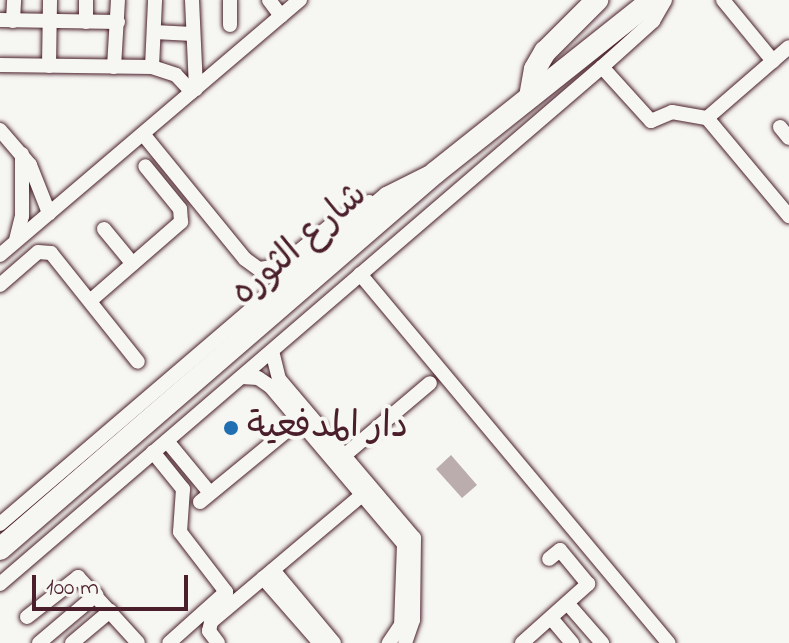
<!DOCTYPE html>
<meta charset="utf-8">
<style>
body{margin:0}
#map{position:relative;width:789px;height:643px;overflow:hidden;background:#f6f6f2;font-family:"Indie Flower","Playpen Sans Arabic",sans-serif}
div>[style]{position:absolute}
[style*='--x']{left:calc(var(--x)*1px);top:calc(var(--y)*1px);width:calc(var(--w)*1px);rotate:calc(var(--a)*1deg)}
.water>*{inset:0;background:#bbadae}
.roads{filter:drop-shadow(0 0 2px #4a1f2b) drop-shadow(0 0 2px #4a1f2b)}
.minor>*{height:14px;margin:-7px;padding:0 7px;transform-origin:7px;border-radius:7px;background:#f6f6f2}
.highway>*{height:22px;margin:-11px;padding:0 11px;transform-origin:11px;border-radius:11px;background:#f6f6f2}
.dots>*{width:22px;height:22px;translate:-50% -50%;box-sizing:border-box;border:4px solid #f6f6f2;border-radius:50%}
span{translate:-50% -50%;white-space:nowrap;text-align:center;line-height:1.15;-webkit-text-stroke:8px #f6f6f2;paint-order:stroke}
.street-label{font-size:36px;color:#4a1f2b}
.poi-label{font-size:36px;color:#4a1f2b}
.left{translate:0 -50%;text-align:left}
.scale{position:absolute;left:32px;top:575px;width:156px;height:36px;box-sizing:border-box;border:4px solid #4a1f2b;border-top:0;padding-left:10px;font-size:24px;line-height:28px;white-space:nowrap;color:#4a1f2b;-webkit-text-stroke:6px #f6f6f2;paint-order:stroke}
</style>
<div id="map">
<div class="water">
<div style="clip-path:polygon(451px 455px,477px 485px,462px 498px,436px 469px)"></div>
</div>
<div class="roads">
<div class="minor">
<div style="--x:192;--y:0;--w:89;--a:87.4"></div>
<div style="--x:230;--y:0;--w:25;--a:90"></div>
<div style="--x:269;--y:0;--w:20;--a:53"></div>
<div style="--x:723;--y:0;--w:79;--a:50.7"></div>
<div style="--x:0;--y:20;--w:118;--a:1"></div>
<div style="--x:13;--y:21;--w:21;--a:-87"></div>
<div style="--x:86;--y:22;--w:22;--a:-90"></div>
<div style="--x:154;--y:32;--w:39;--a:3"></div>
<div style="--x:0;--y:65;--w:152;--a:0.8"></div>
<div style="--x:152;--y:67;--w:25;--a:18"></div>
<div style="--x:176;--y:75;--w:23;--a:47"></div>
<div style="--x:49;--y:66;--w:66;--a:-89.1"></div>
<div style="--x:114;--y:67;--w:67;--a:-86.6"></div>
<div style="--x:152;--y:67;--w:67;--a:-87.4"></div>
<div style="--x:602;--y:67;--w:73;--a:47.8"></div>
<div style="--x:651;--y:121;--w:23;--a:-23"></div>
<div style="--x:672;--y:112;--w:36;--a:10"></div>
<div style="--x:707;--y:118;--w:108;--a:-40.9"></div>
<div style="--x:707;--y:118;--w:128;--a:50.1"></div>
<div style="--x:780;--y:127;--w:14;--a:51"></div>
<div style="--x:0;--y:130;--w:46;--a:49.4"></div>
<div style="--x:30;--y:165;--w:52;--a:68.4"></div>
<div style="--x:143;--y:134;--w:161;--a:50.8"></div>
<div style="--x:245;--y:259;--w:17;--a:36"></div>
<div style="--x:259;--y:269;--w:22;--a:-8"></div>
<div style="--x:281;--y:266;--w:72;--a:-39.4"></div>
<div style="--x:337;--y:220;--w:37;--a:-29"></div>
<div style="--x:104;--y:229;--w:45;--a:50.4"></div>
<div style="--x:16;--y:240;--w:25;--a:-76"></div>
<div style="--x:22;--y:216;--w:62;--a:-90"></div>
<div style="--x:0;--y:255;--w:394;--a:-40.4"></div>
<div style="--x:360;--y:274;--w:481;--a:50.1"></div>
<div style="--x:0;--y:285;--w:50;--a:-41"></div>
<div style="--x:38;--y:252;--w:13;--a:4"></div>
<div style="--x:51;--y:253;--w:139;--a:51.4"></div>
<div style="--x:90;--y:301;--w:121;--a:-41"></div>
<div style="--x:181;--y:222;--w:13;--a:-94"></div>
<div style="--x:180;--y:209;--w:55;--a:-129.1"></div>
<div style="--x:272;--y:351;--w:29;--a:76"></div>
<div style="--x:279;--y:379;--w:209;--a:49.7"></div>
<div style="--x:414;--y:538;--w:82;--a:90.7"></div>
<div style="--x:413;--y:620;--w:24;--a:109"></div>
<div style="--x:242;--y:377;--w:16;--a:4"></div>
<div style="--x:258;--y:378;--w:14;--a:34"></div>
<div style="--x:270;--y:386;--w:207;--a:49.7"></div>
<div style="--x:404;--y:544;--w:81;--a:92.1"></div>
<div style="--x:401;--y:625;--w:22;--a:124"></div>
<div style="--x:167;--y:441;--w:67;--a:50.4"></div>
<div style="--x:153;--y:452;--w:48;--a:51"></div>
<div style="--x:183;--y:489;--w:43;--a:94"></div>
<div style="--x:180;--y:532;--w:76;--a:52.5"></div>
<div style="--x:226;--y:592;--w:76;--a:138.2"></div>
<div style="--x:339;--y:460;--w:119;--a:-40.2"></div>
<div style="--x:200;--y:502;--w:137;--a:-39.4"></div>
<div style="--x:0;--y:524;--w:508;--a:-40.53"></div>
<div style="--x:386;--y:194;--w:47;--a:-26.6"></div>
<div style="--x:273;--y:570;--w:95;--a:50.1"></div>
<div style="--x:263;--y:578;--w:86;--a:48.8"></div>
<div style="--x:0;--y:584;--w:794;--a:-40.66"></div>
<div style="--x:602;--y:67;--w:69;--a:-42"></div>
<div style="--x:653;--y:21;--w:24;--a:-60"></div>
<div style="--x:568;--y:604;--w:52;--a:48.9"></div>
<div style="--x:27;--y:617;--w:65;--a:-38.1"></div>
<div style="--x:78;--y:577;--w:89;--a:47.7"></div>
<div style="--x:551;--y:618;--w:33;--a:50"></div>
<div style="--x:39;--y:643;--w:75;--a:-40.1"></div>
<div style="--x:72;--y:643;--w:50;--a:-40.1"></div>
<div style="--x:218;--y:643;--w:15;--a:-127"></div>
<div style="--x:209;--y:631;--w:9;--a:-77"></div>
<div style="--x:211;--y:622;--w:208;--a:-40.1"></div>
<div style="--x:522;--y:643;--w:89;--a:-41.8"></div>
<div style="--x:588;--y:584;--w:44;--a:-129.5"></div>
<div style="--x:560;--y:550;--w:14;--a:141"></div>
</div>
<div class="highway">
<div style="--x:530;--y:97;--w:28;--a:-80"></div>
<div style="--x:535;--y:69;--w:20;--a:-60"></div>
<div style="--x:545;--y:52;--w:74;--a:-45"></div>
<div style="--x:0;--y:549;--w:576;--a:-40.85"></div>
<div style="--x:436;--y:172;--w:276;--a:-38.5"></div>
</div>
</div>
<div class="dots">
<div style="left:231px;top:428px;background:#1f6fb2"></div>
</div>
<div class="street-label">
<span style="left:300px;top:245px;rotate:-41deg">شارع الثوره</span>
</div>
<div class="poi-label">
<span class="left" style="left:247px;top:428px">دار المدفعية</span>
</div>
<div class="scale">100 m</div>
</div>
